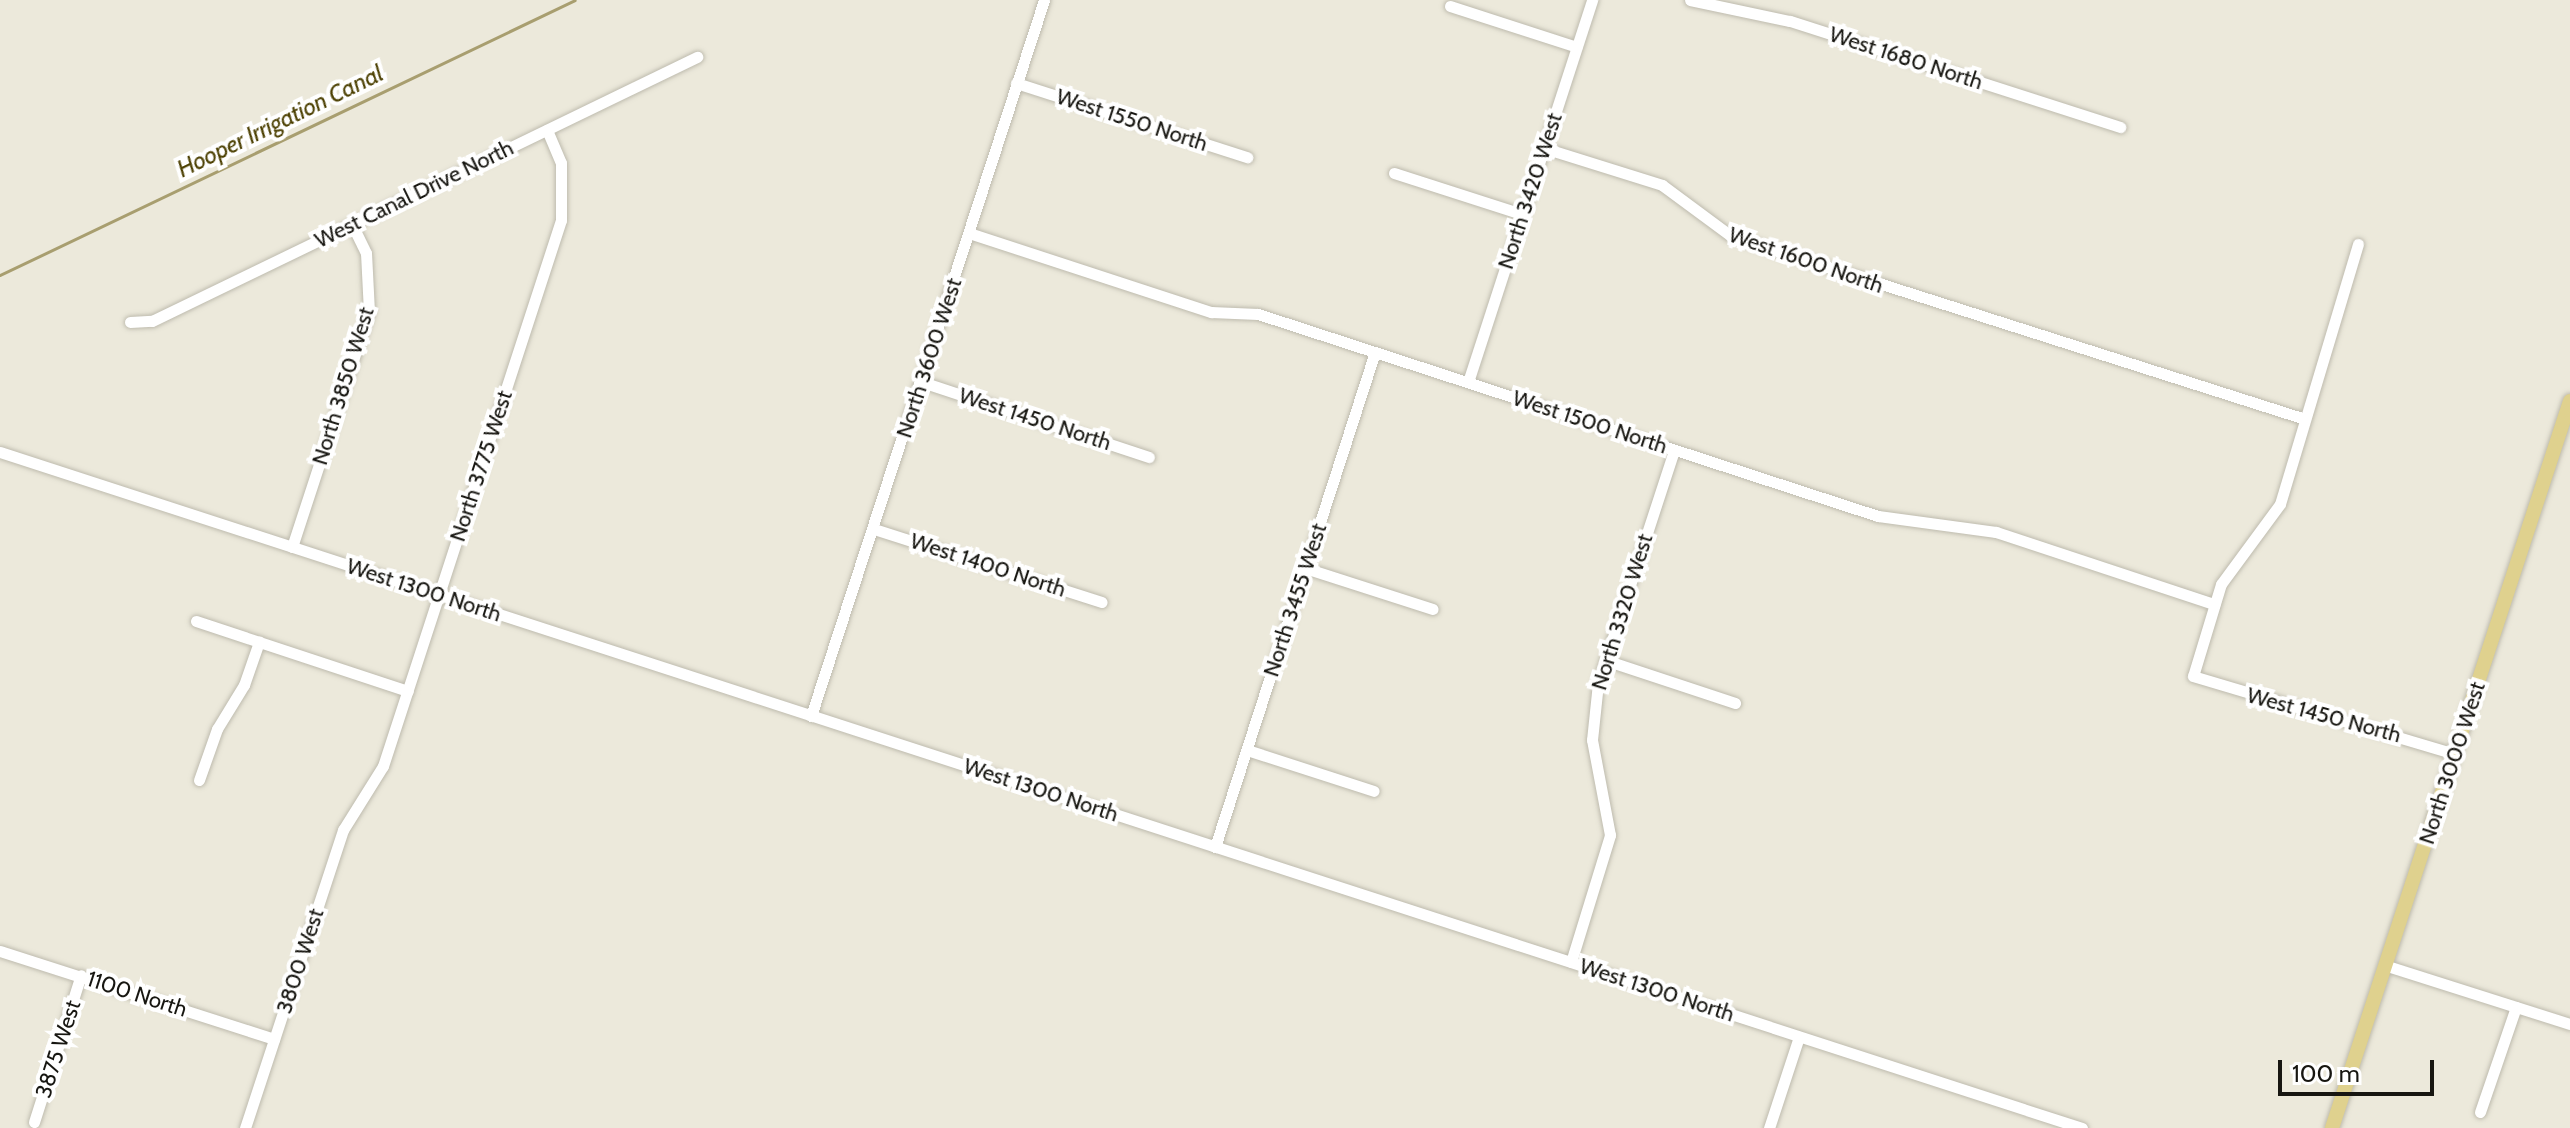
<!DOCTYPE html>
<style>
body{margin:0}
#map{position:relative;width:2570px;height:1128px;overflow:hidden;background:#ece9db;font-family:Cabin,sans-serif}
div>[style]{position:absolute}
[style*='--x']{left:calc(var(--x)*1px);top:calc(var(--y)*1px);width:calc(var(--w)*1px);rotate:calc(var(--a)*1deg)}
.stream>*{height:3px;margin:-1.5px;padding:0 1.5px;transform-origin:1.5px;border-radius:1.5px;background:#a89e6f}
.roads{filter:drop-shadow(0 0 2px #bebbae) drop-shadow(0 0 2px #bebbae)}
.minor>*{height:11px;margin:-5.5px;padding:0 5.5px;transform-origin:5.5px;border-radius:5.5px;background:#fff}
.major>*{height:14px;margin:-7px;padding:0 7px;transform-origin:7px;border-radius:7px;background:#dfd18e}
span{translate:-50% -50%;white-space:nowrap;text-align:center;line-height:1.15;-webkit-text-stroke:8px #fff;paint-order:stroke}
.street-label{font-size:22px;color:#171611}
.water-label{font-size:24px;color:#4c4002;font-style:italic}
.scale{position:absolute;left:2278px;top:1060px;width:156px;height:36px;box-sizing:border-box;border:4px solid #171611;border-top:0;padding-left:10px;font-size:24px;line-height:28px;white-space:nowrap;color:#171611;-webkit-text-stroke:6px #fff;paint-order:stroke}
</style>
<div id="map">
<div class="stream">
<div style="--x:0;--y:275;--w:637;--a:-25.56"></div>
</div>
<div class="roads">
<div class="minor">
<div style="--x:1690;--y:0;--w:102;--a:11.9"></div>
<div style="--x:1790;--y:21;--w:347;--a:17.8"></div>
<div style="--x:1450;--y:6;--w:133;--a:17.9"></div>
<div style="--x:1016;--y:83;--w:243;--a:17.8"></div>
<div style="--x:1544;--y:148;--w:124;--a:17.4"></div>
<div style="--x:1662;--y:185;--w:86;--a:36.5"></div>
<div style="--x:1731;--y:236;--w:602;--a:17.68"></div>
<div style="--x:1394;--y:173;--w:134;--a:17.8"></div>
<div style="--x:969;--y:233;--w:255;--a:18.1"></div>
<div style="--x:1211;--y:312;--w:47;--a:2.4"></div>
<div style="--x:1258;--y:314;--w:652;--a:18.05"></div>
<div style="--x:1878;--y:516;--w:119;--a:7.7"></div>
<div style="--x:1996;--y:532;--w:230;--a:18.3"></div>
<div style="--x:2358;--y:244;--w:271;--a:106.7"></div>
<div style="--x:2280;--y:504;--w:99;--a:126.4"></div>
<div style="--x:2221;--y:584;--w:96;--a:106.9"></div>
<div style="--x:2193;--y:676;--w:273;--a:16.6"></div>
<div style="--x:130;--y:322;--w:22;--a:-3"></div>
<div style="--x:152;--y:321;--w:606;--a:-25.85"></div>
<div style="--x:922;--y:382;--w:239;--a:18.3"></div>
<div style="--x:1468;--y:382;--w:402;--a:-72"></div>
<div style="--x:0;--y:452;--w:2189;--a:17.99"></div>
<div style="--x:874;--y:529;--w:239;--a:17.8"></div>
<div style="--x:292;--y:547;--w:247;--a:-71.9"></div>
<div style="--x:369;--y:312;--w:59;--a:-92.9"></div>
<div style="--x:366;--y:253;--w:32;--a:-116"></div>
<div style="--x:1305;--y:568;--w:134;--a:17.8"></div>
<div style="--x:196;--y:621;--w:223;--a:18.3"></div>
<div style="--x:1605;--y:660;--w:137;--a:18.3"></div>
<div style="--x:811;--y:716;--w:753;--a:-71.97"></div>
<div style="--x:1247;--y:750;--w:133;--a:17.9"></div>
<div style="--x:199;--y:780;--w:54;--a:-70.6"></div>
<div style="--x:217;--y:729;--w:52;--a:-58.5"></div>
<div style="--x:244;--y:685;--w:46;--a:-70.8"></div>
<div style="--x:1215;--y:847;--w:520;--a:-72.09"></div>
<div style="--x:0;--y:951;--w:288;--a:17.8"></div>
<div style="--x:1571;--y:962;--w:133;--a:-72.9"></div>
<div style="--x:1610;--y:835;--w:97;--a:-100.7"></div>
<div style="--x:1592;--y:740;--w:57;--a:-84"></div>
<div style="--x:1598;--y:683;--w:245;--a:-71.9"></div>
<div style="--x:2387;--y:966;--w:192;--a:17.6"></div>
<div style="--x:2480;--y:1112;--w:111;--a:-71.1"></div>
<div style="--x:34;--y:1122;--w:154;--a:-72.3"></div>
<div style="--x:245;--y:1128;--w:314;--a:-71.8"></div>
<div style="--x:343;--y:830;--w:75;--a:-58"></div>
<div style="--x:383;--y:766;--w:574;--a:-71.94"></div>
<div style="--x:561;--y:220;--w:57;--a:-90"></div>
<div style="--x:561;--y:163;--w:36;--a:-113"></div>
<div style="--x:1769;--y:1128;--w:96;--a:-71.8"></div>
</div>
<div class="major">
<div style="--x:2332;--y:1128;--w:765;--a:-71.87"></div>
</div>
</div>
<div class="street-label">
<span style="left:1906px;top:58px;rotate:18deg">West 1680 North</span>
<span style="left:1132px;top:120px;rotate:18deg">West 1550 North</span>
<span style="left:1530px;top:191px;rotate:-72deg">North 3420 West</span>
<span style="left:414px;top:194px;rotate:-26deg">West Canal Drive North</span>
<span style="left:1806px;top:260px;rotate:19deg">West 1600 North</span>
<span style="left:929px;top:358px;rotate:-72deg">North 3600 West</span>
<span style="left:343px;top:386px;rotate:-73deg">North 3850 West</span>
<span style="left:1035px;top:419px;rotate:18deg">West 1450 North</span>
<span style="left:1590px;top:422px;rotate:18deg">West 1500 North</span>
<span style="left:481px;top:466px;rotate:-72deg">North 3775 West</span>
<span style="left:988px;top:565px;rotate:18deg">West 1400 North</span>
<span style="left:424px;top:590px;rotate:18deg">West 1300 North</span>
<span style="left:1295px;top:600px;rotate:-72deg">North 3455 West</span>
<span style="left:1622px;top:612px;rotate:-73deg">North 3320 West</span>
<span style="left:2324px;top:715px;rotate:15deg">West 1450 North</span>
<span style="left:2452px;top:763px;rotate:-72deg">North 3000 West</span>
<span style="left:1041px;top:790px;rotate:18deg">West 1300 North</span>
<span style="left:300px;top:961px;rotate:-72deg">3800 West</span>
<span style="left:1657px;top:990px;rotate:18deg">West 1300 North</span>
<span style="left:137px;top:994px;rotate:18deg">1100 North</span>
<span style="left:58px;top:1049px;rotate:-72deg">3875 West</span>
</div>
<div class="water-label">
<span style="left:280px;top:121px;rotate:-26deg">Hooper Irrigation Canal</span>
</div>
<div class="scale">100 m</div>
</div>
